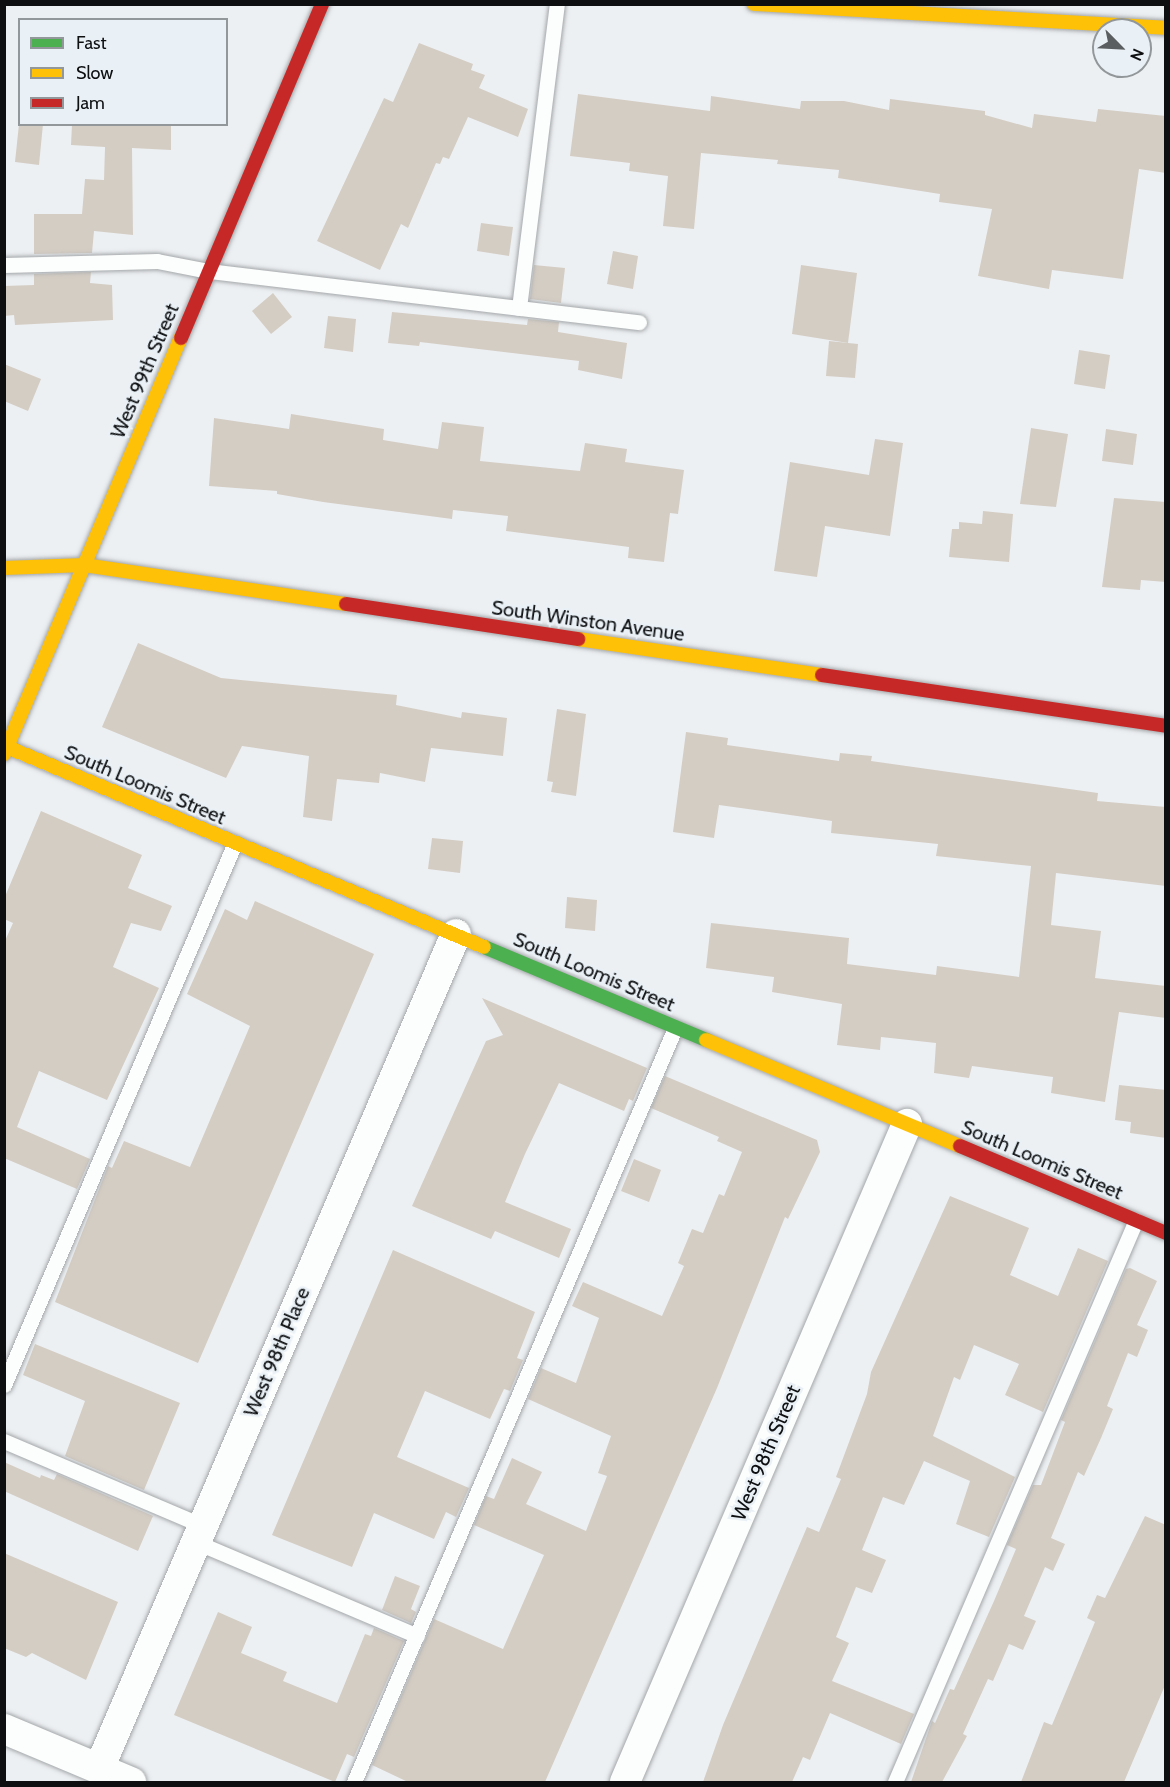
<!DOCTYPE html>
<style>
body{margin:0}
#map{position:relative;width:1170px;height:1787px;overflow:hidden;background:#edf0f3;font-family:Cabin,sans-serif}
div>[style]{position:absolute}
[style*='--x']{left:calc(var(--x)*1px);top:calc(var(--y)*1px);width:calc(var(--w)*1px);rotate:calc(var(--a)*1deg)}
.building>*{inset:0;background:#d4cdc4}
.roads{filter:drop-shadow(0 0 2px #a4a7a9) drop-shadow(0 0 2px #a4a7a9)}
.lane>*{height:15px;margin:-7.5px;padding:0 7.5px;transform-origin:7.5px;border-radius:7.5px;background:#fcfdfd}
.street>*{height:30px;margin:-15px;padding:0 15px;transform-origin:15px;border-radius:15px;background:#fcfdfd}
.fast>*{height:14px;margin:-7px;padding:0 7px;transform-origin:7px;border-radius:7px;background:#4caf50}
.slow>*{height:14px;margin:-7px;padding:0 7px;transform-origin:7px;border-radius:7px;background:#ffc107}
.jam>*{height:14px;margin:-7px;padding:0 7px;transform-origin:7px;border-radius:7px;background:#c62828}
span{translate:-50% -50%;white-space:nowrap;text-align:center;line-height:1.15;-webkit-text-stroke:5px #eaf1f6;paint-order:stroke}
.street-label{font-size:20px;color:#0d0f11}
.frame{position:absolute;inset:0;border:6px solid #0d0f11;pointer-events:none}
.legend{position:absolute;left:18px;top:18px;width:210px;height:108px;box-sizing:border-box;background:#eaf1f6;border:2px solid #92979a;margin:0;padding:8px 10px;list-style:none;font-size:18px;color:#0d0f11}
.legend li{display:flex;align-items:center;gap:12px;height:30px}
.legend b{width:30px;border:2px solid #92979a}
.north{position:absolute;left:1092px;top:18px;width:60px;height:60px;box-sizing:border-box;background:#eaf1f6;border:2px solid #92979a;border-radius:50%;rotate:114deg;font-size:16px;font-weight:700;line-height:24px;text-align:center;color:#0d0f11}
.north::after{content:'';display:block;margin:auto;width:21px;height:27px;background:#5b5e60;clip-path:polygon(50% 0,100% 100%,50% 72%,0 100%)}
</style>
<div id="map">
<div class="building">
<div style="clip-path:polygon(419px 43px,473px 64px,471px 70px,485px 75px,479px 88px,528px 109px,518px 137px,468px 117px,449px 159px,443px 157px,440px 164px,436px 163px,408px 228px,401px 224px,380px 270px,317px 241px,384px 98px,393px 102px)"></div>
<div style="clip-path:polygon(578px 94px,710px 111px,711px 96px,800px 109px,801px 101px,844px 101px,889px 110px,890px 99px,985px 111px,985px 115px,1032px 128px,1034px 114px,1096px 122px,1098px 109px,1166px 116px,1166px 173px,1139px 169px,1123px 279px,1052px 270px,1049px 289px,978px 276px,992px 209px,939px 202px,940px 194px,838px 178px,839px 170px,777px 164px,778px 160px,701px 153px,694px 229px,663px 226px,668px 176px,629px 171px,630px 163px,570px 156px)"></div>
<div style="clip-path:polygon(19px 124px,43px 124px,39px 165px,15px 162px)"></div>
<div style="clip-path:polygon(72px 124px,171px 124px,171px 150px,132px 148px,133px 235px,94px 231px,92px 253px,34px 254px,34px 214px,82px 214px,85px 179px,104px 180px,105px 147px,71px 145px)"></div>
<div style="clip-path:polygon(481px 223px,513px 227px,509px 256px,477px 251px)"></div>
<div style="clip-path:polygon(613px 251px,638px 256px,633px 289px,607px 284px)"></div>
<div style="clip-path:polygon(534px 265px,565px 268px,561px 303px,530px 299px)"></div>
<div style="clip-path:polygon(801px 265px,857px 273px,848px 343px,792px 334px)"></div>
<div style="clip-path:polygon(91px 272px,90px 283px,112px 285px,113px 320px,15px 325px,14px 315px,4px 316px,4px 286px,34px 285px,34px 274px)"></div>
<div style="clip-path:polygon(273px 293px,292px 317px,271px 334px,252px 311px)"></div>
<div style="clip-path:polygon(392px 312px,527px 325px,528px 319px,559px 322px,558px 332px,627px 343px,622px 379px,578px 370px,579px 361px,420px 342px,419px 346px,388px 343px)"></div>
<div style="clip-path:polygon(328px 316px,356px 319px,353px 352px,324px 348px)"></div>
<div style="clip-path:polygon(829px 341px,858px 344px,855px 378px,826px 376px)"></div>
<div style="clip-path:polygon(1079px 350px,1110px 355px,1105px 389px,1074px 384px)"></div>
<div style="clip-path:polygon(4px 364px,41px 379px,28px 411px,4px 401px)"></div>
<div style="clip-path:polygon(291px 414px,384px 429px,383px 440px,438px 449px,442px 422px,484px 427px,480px 461px,580px 471px,585px 443px,627px 449px,625px 462px,684px 470px,678px 514px,670px 513px,664px 562px,628px 558px,629px 547px,506px 531px,508px 516px,453px 510px,452px 519px,323px 502px,277px 494px,277px 491px,209px 486px,214px 418px,289px 429px)"></div>
<div style="clip-path:polygon(1031px 428px,1068px 434px,1056px 507px,1020px 504px)"></div>
<div style="clip-path:polygon(1106px 429px,1137px 434px,1133px 465px,1102px 461px)"></div>
<div style="clip-path:polygon(875px 439px,903px 443px,890px 536px,825px 526px,817px 577px,774px 571px,790px 462px,869px 475px)"></div>
<div style="clip-path:polygon(1114px 498px,1166px 502px,1166px 582px,1141px 580px,1140px 590px,1102px 587px)"></div>
<div style="clip-path:polygon(983px 511px,1013px 514px,1009px 562px,949px 557px,952px 529px,959px 529px,959px 522px,982px 524px)"></div>
<div style="clip-path:polygon(138px 643px,221px 678px,397px 695px,396px 705px,461px 718px,462px 712px,507px 718px,503px 756px,431px 748px,425px 782px,380px 773px,379px 783px,337px 779px,332px 821px,303px 817px,309px 756px,242px 746px,226px 778px,102px 727px)"></div>
<div style="clip-path:polygon(557px 709px,586px 714px,576px 796px,551px 792px,553px 782px,547px 781px)"></div>
<div style="clip-path:polygon(686px 732px,728px 738px,727px 745px,839px 761px,840px 753px,872px 756px,871px 761px,1098px 793px,1097px 801px,1166px 807px,1166px 886px,1056px 873px,1051px 925px,1101px 931px,1095px 978px,1166px 986px,1166px 1018px,1119px 1012px,1105px 1102px,1051px 1093px,1053px 1077px,972px 1066px,969px 1078px,934px 1073px,936px 1043px,881px 1037px,880px 1050px,837px 1045px,842px 1004px,772px 992px,774px 977px,706px 968px,711px 923px,849px 938px,847px 964px,936px 975px,937px 966px,1019px 977px,1031px 866px,936px 856px,938px 844px,831px 833px,832px 821px,719px 805px,714px 838px,673px 832px)"></div>
<div style="clip-path:polygon(41px 811px,142px 855px,128px 888px,172px 906px,161px 931px,131px 923px,113px 967px,159px 988px,107px 1100px,39px 1071px,17px 1127px,90px 1159px,77px 1189px,4px 1158px,4px 943px,13px 923px,4px 919px,4px 899px)"></div>
<div style="clip-path:polygon(432px 838px,463px 841px,460px 873px,428px 869px)"></div>
<div style="clip-path:polygon(567px 897px,597px 900px,595px 931px,565px 928px)"></div>
<div style="clip-path:polygon(255px 901px,374px 954px,198px 1363px,55px 1302px,108px 1166px,112px 1168px,124px 1141px,190px 1167px,250px 1026px,187px 994px,225px 909px,247px 920px)"></div>
<div style="clip-path:polygon(482px 998px,647px 1068px,633px 1101px,629px 1099px,624px 1111px,559px 1083px,525px 1154px,505px 1202px,571px 1229px,559px 1258px,495px 1231px,491px 1239px,412px 1206px,486px 1041px,503px 1035px)"></div>
<div style="clip-path:polygon(665px 1076px,817px 1140px,820px 1152px,788px 1219px,785px 1217px,717px 1388px,545px 1782px,408px 1782px,372px 1765px,434px 1619px,503px 1649px,544px 1555px,474px 1525px,486px 1496px,494px 1499px,512px 1458px,542px 1472px,526px 1504px,586px 1531px,607px 1476px,598px 1473px,611px 1436px,528px 1399px,541px 1368px,576px 1383px,599px 1318px,572px 1306px,583px 1282px,662px 1316px,684px 1266px,678px 1263px,692px 1229px,703px 1233px,719px 1194px,724px 1196px,742px 1152px,717px 1141px,719px 1137px,651px 1108px)"></div>
<div style="clip-path:polygon(1119px 1085px,1166px 1090px,1166px 1138px,1130px 1133px,1131px 1122px,1115px 1120px)"></div>
<div style="clip-path:polygon(634px 1159px,661px 1170px,649px 1202px,621px 1191px)"></div>
<div style="clip-path:polygon(950px 1196px,1029px 1228px,1010px 1275px,1058px 1296px,1078px 1248px,1108px 1261px,1043px 1412px,1005px 1395px,1019px 1364px,974px 1345px,960px 1380px,954px 1377px,933px 1436px,1015px 1477px,989px 1537px,956px 1524px,970px 1481px,924px 1461px,904px 1505px,883px 1497px,862px 1550px,886px 1560px,872px 1593px,856px 1587px,836px 1637px,849px 1643px,832px 1681px,914px 1714px,901px 1744px,830px 1713px,810px 1760px,803px 1757px,792px 1782px,703px 1782px,723px 1725px,807px 1527px,819px 1532px,841px 1479px,836px 1477px,867px 1394px,871px 1372px)"></div>
<div style="clip-path:polygon(393px 1250px,535px 1312px,517px 1358px,523px 1360px,510px 1391px,504px 1389px,490px 1419px,425px 1391px,397px 1457px,469px 1488px,456px 1517px,446px 1512px,434px 1539px,374px 1513px,352px 1567px,272px 1535px)"></div>
<div style="clip-path:polygon(1130px 1268px,1157px 1281px,1137px 1325px,1148px 1330px,1137px 1357px,1128px 1353px,1107px 1406px,1113px 1409px,1101px 1438px,1084px 1476px,1078px 1472px,1051px 1538px,1065px 1544px,1053px 1571px,1045px 1567px,1024px 1616px,1036px 1621px,1023px 1650px,1009px 1644px,993px 1681px,988px 1679px,963px 1734px,967px 1736px,942px 1782px,911px 1782px,932px 1721px,935px 1723px,950px 1689px,954px 1690px,994px 1601px,1016px 1549px,1007px 1545px,1033px 1485px,1041px 1485px,1065px 1422px,1061px 1420px,1126px 1269px)"></div>
<div style="clip-path:polygon(35px 1344px,180px 1403px,144px 1490px,65px 1456px,85px 1401px,23px 1375px)"></div>
<div style="clip-path:polygon(4px 1462px,40px 1478px,41px 1475px,54px 1480px,57px 1474px,153px 1516px,138px 1551px,4px 1491px)"></div>
<div style="clip-path:polygon(1145px 1516px,1166px 1525px,1166px 1683px,1124px 1782px,1021px 1782px,1044px 1722px,1052px 1725px,1095px 1622px,1087px 1618px,1097px 1595px,1105px 1598px)"></div>
<div style="clip-path:polygon(4px 1553px,118px 1602px,86px 1680px,32px 1653px,26px 1657px,4px 1648px)"></div>
<div style="clip-path:polygon(395px 1576px,420px 1586px,411px 1609px,416px 1612px,411px 1623px,382px 1610px)"></div>
<div style="clip-path:polygon(218px 1612px,252px 1627px,241px 1653px,287px 1672px,283px 1681px,337px 1703px,365px 1634px,371px 1636px,374px 1628px,404px 1641px,354px 1757px,347px 1754px,335px 1782px,174px 1715px)"></div>
</div>
<div class="roads">
<div class="lane">
<div style="--x:4;--y:265;--w:153;--a:-1.5"></div>
<div style="--x:157;--y:261;--w:53;--a:10.9"></div>
<div style="--x:209;--y:271;--w:433;--a:6.8"></div>
<div style="--x:519;--y:308;--w:306;--a:-82.9"></div>
<div style="--x:4;--y:1385;--w:587;--a:-66.93"></div>
<div style="--x:4;--y:1441;--w:216;--a:23.1"></div>
<div style="--x:196;--y:1542;--w:240;--a:23"></div>
<div style="--x:354;--y:1782;--w:819;--a:-66.94"></div>
<div style="--x:895;--y:1782;--w:611;--a:-66.79"></div>
</div>
<div class="street">
<div style="--x:4;--y:1729;--w:138;--a:22.7"></div>
<div style="--x:99;--y:1769;--w:908;--a:-66.85"></div>
<div style="--x:625;--y:1782;--w:716;--a:-66.8"></div>
</div>
<div class="fast">
<div style="--x:484;--y:947;--w:241;--a:22.7"></div>
</div>
<div class="slow">
<div style="--x:754;--y:4;--w:413;--a:3.3"></div>
<div style="--x:4;--y:568;--w:80;--a:-2.1"></div>
<div style="--x:84;--y:565;--w:265;--a:8.5"></div>
<div style="--x:578;--y:639;--w:247;--a:8.4"></div>
<div style="--x:7;--y:747;--w:517;--a:22.75"></div>
<div style="--x:4;--y:754;--w:452;--a:-67"></div>
<div style="--x:706;--y:1040;--w:275;--a:22.7"></div>
</div>
<div class="jam">
<div style="--x:181;--y:338;--w:363;--a:-67.1"></div>
<div style="--x:346;--y:604;--w:235;--a:8.6"></div>
<div style="--x:822;--y:675;--w:348;--a:8.4"></div>
<div style="--x:960;--y:1146;--w:224;--a:22.9"></div>
</div>
</div>
<div class="street-label">
<span style="left:145px;top:371px;rotate:-67deg">West 99th Street</span>
<span style="left:588px;top:621px;rotate:8deg">South Winston Avenue</span>
<span style="left:145px;top:785px;rotate:23deg">South Loomis Street</span>
<span style="left:594px;top:972px;rotate:23deg">South Loomis Street</span>
<span style="left:1042px;top:1160px;rotate:23deg">South Loomis Street</span>
<span style="left:277px;top:1352px;rotate:-67deg">West 98th Place</span>
<span style="left:766px;top:1453px;rotate:-67deg">West 98th Street</span>
</div>
<div class="frame"></div>
<ul class="legend">
<li><b style="height:8px;background:#4caf50"></b>Fast</li>
<li><b style="height:8px;background:#ffc107"></b>Slow</li>
<li><b style="height:8px;background:#c62828"></b>Jam</li>
</ul>
<div class="north">N</div>
</div>
